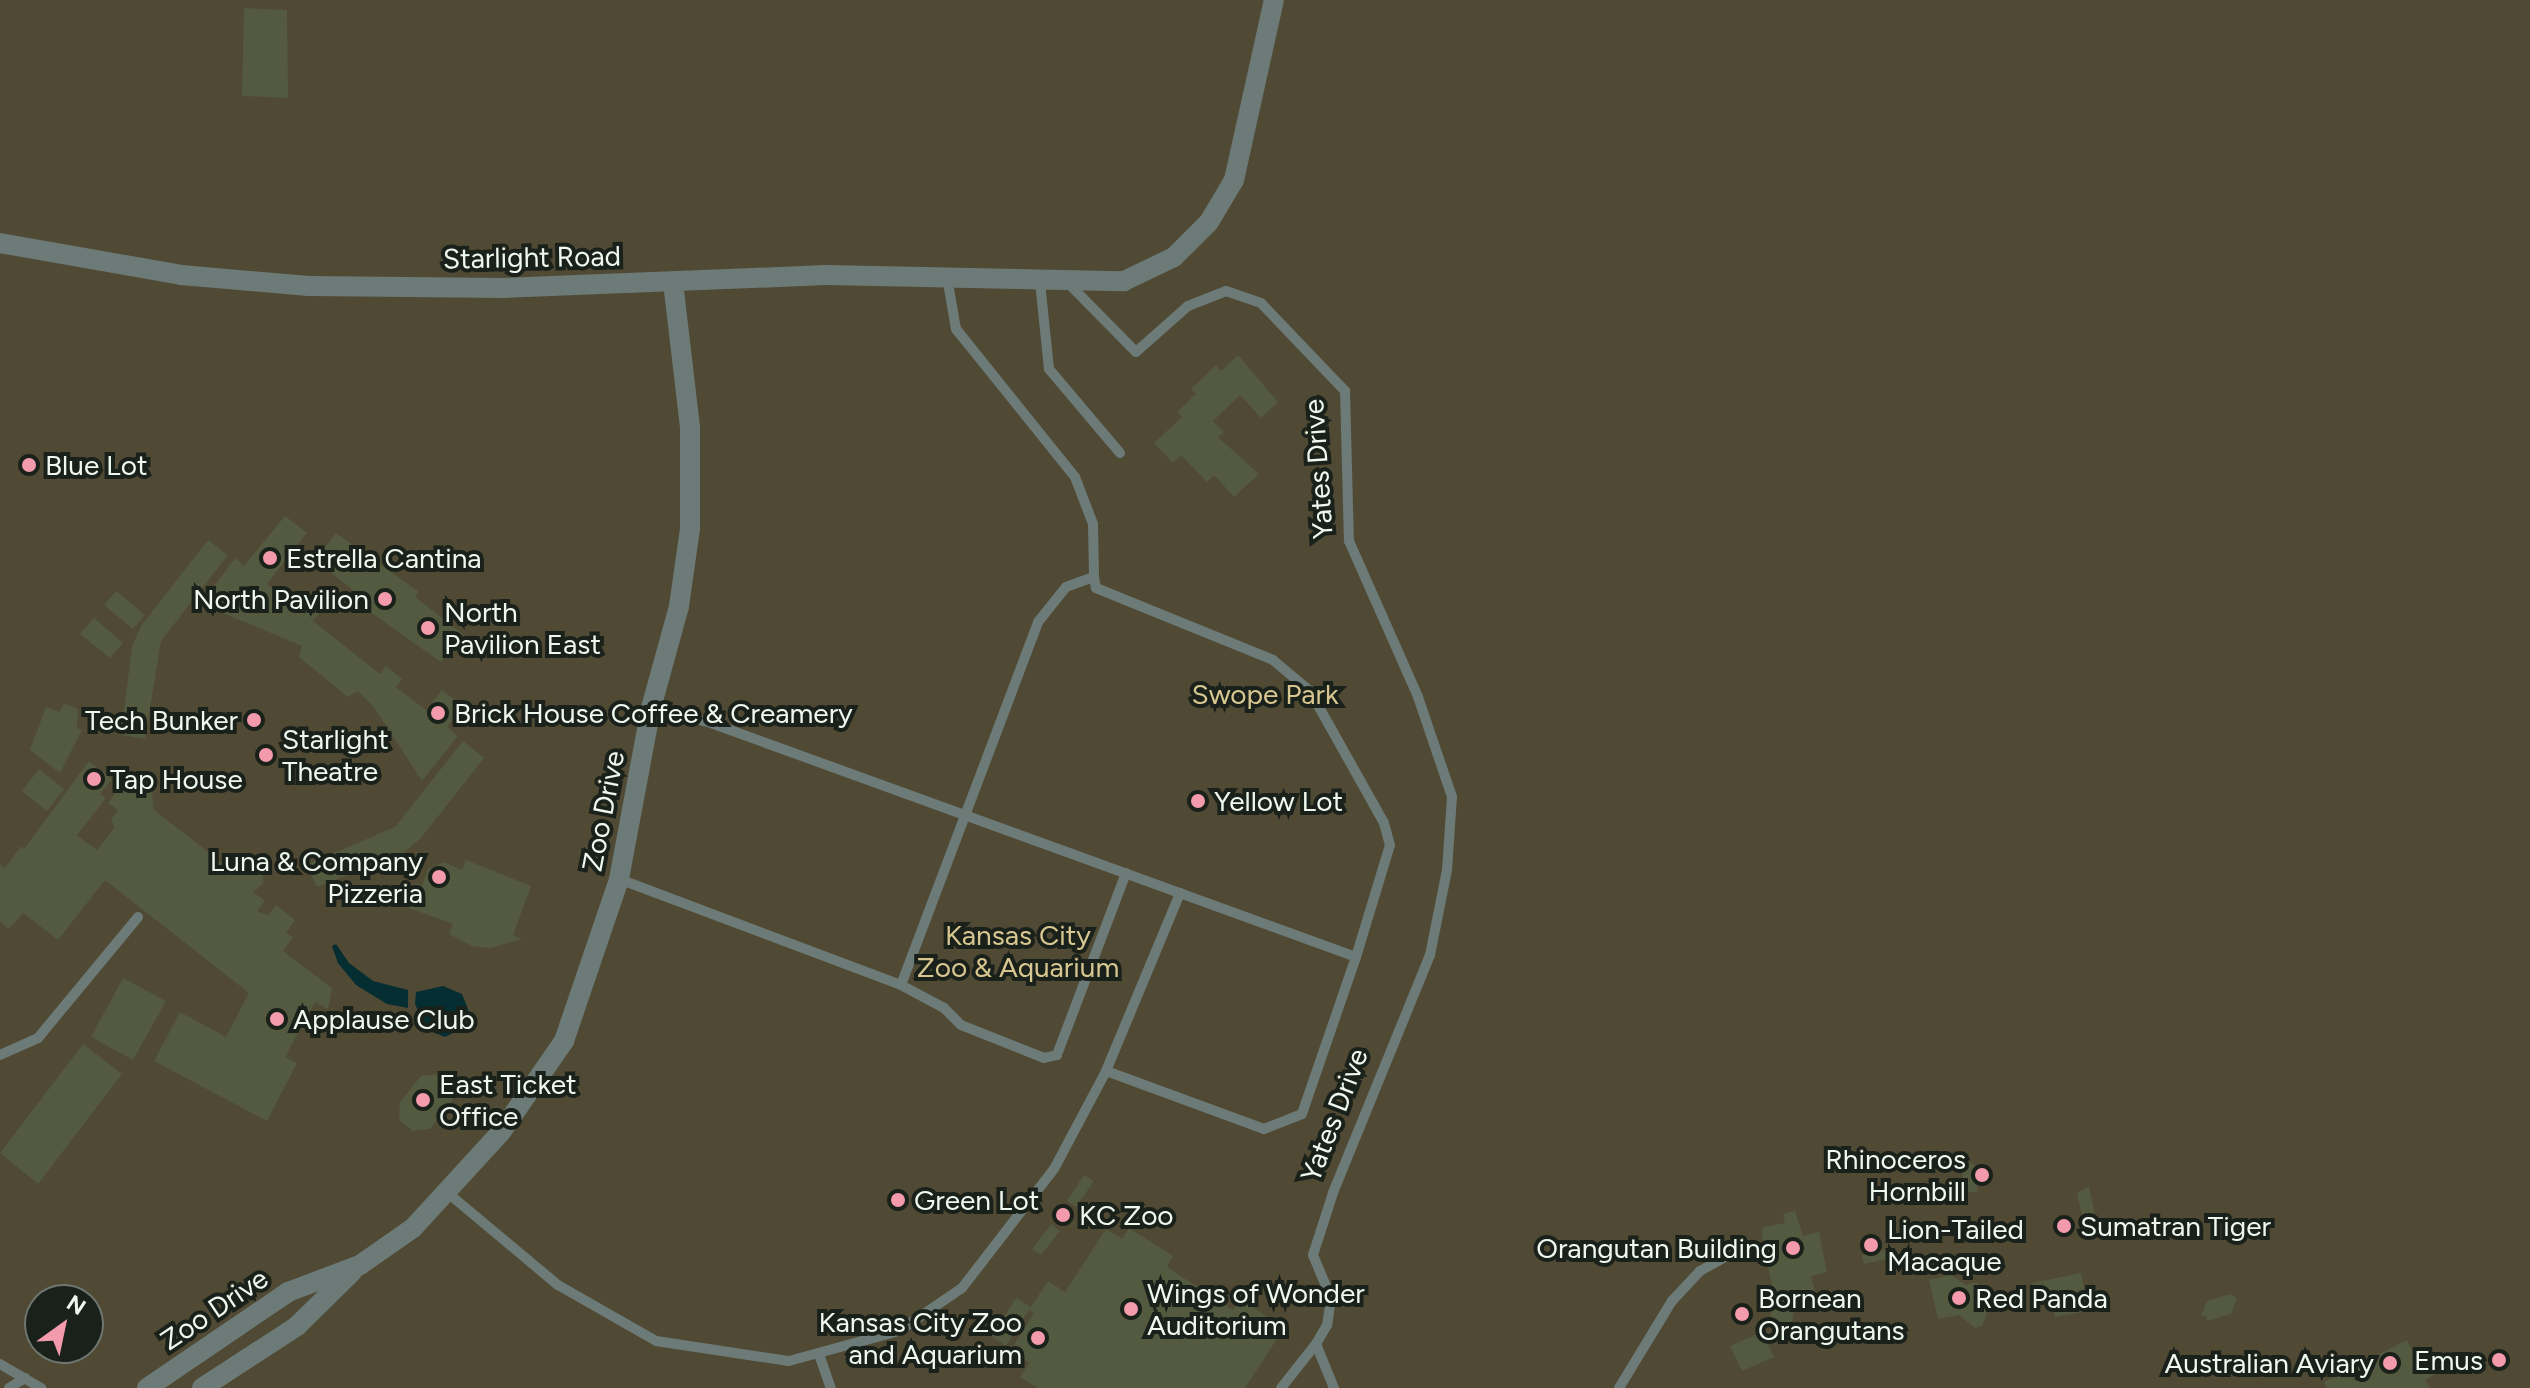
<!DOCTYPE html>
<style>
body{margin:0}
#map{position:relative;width:2530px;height:1388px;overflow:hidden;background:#2c3c2e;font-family:Figtree,sans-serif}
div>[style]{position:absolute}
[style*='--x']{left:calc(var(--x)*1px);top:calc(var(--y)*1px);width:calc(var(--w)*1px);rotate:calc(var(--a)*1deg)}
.green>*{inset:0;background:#504934}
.water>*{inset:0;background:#052e32}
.building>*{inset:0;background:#535a3f}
.lane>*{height:10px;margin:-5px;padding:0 5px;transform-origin:5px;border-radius:5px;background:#6c7b77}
.street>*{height:20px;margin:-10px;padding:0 10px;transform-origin:10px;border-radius:10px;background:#6c7b77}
.dots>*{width:22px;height:22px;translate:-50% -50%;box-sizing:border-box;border:4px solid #19211a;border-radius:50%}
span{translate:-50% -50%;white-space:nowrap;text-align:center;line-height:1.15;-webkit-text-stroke:8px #19211a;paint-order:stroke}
.street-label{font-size:28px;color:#eef8ef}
.poi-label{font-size:28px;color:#eef8ef}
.left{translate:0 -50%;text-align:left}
.right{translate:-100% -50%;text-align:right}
.park-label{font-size:28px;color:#d8c691}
.north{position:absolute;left:24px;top:1284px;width:80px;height:80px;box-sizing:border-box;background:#19211a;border:2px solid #6e776f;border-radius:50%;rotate:33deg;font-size:22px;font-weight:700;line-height:32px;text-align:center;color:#eef8ef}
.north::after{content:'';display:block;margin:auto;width:28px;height:36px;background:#f39aac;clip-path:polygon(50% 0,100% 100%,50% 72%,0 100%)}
</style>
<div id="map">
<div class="green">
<div style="clip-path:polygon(evenodd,0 0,2530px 0,2530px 1388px,0 1388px,0 0,40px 1300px,88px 1300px,88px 1348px,40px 1348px,40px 1300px)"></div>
</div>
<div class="water">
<div style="clip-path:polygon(336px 944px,349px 963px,373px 981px,408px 990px,408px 1008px,387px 1004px,356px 985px,338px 963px,332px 946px)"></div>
<div style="clip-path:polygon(443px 986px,462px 994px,469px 1012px,463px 1028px,445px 1037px,427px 1030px,415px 1004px,416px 992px)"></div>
</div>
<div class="building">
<div style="clip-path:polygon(244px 8px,287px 10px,288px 98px,242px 96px)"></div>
<div style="clip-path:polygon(1238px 355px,1278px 402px,1261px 418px,1240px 395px,1213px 421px,1224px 432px,1218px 437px,1259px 474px,1234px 497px,1214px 475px,1207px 482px,1181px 455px,1173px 463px,1154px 443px,1182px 417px,1177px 412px,1196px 394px,1191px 389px,1216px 365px,1221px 371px)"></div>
<div style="clip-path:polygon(285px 516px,307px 533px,267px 584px,297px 608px,302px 601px,319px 614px,313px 621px,380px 674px,386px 666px,402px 679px,396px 687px,426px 710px,442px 690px,463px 706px,447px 727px,458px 736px,422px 781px,373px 706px,358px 691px,348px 697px,299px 657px,302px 646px,201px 604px,235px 558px,244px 566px)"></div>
<div style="clip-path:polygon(336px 533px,419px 592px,415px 597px,463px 634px,441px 662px,356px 602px,360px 596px,315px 560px)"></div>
<div style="clip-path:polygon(208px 540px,228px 555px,161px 641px,145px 739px,121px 735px,132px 646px,141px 626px)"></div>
<div style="clip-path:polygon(116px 591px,145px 615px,133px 629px,104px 605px)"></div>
<div style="clip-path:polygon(94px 618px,123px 643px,110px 658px,80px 634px)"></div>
<div style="clip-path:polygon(64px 703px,78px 709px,77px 728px,82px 730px,60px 773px,30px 750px,46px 707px,60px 712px)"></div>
<div style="clip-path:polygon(251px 708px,266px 717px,257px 731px,243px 722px)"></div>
<div style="clip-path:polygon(463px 741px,484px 758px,421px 838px,401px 855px,317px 887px,306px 865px,395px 827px)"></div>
<div style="clip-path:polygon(89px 761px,112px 779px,100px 794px,106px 798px,77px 835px,97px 850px,114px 828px,111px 819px,118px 810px,108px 803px,120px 787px,129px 794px,136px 784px,151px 784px,154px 810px,234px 872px,263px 874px,263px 883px,253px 892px,265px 901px,257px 911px,268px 915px,276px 905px,295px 920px,286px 933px,293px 937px,283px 951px,332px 988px,328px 1009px,315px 1002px,285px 1057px,297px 1063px,267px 1121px,154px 1061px,180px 1012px,226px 1037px,249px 993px,110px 884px,105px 880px,58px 940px,23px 913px,9px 929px,0 922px,0 864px,5px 868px,21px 846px,24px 849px)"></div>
<div style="clip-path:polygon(39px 769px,64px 789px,47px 811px,22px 791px)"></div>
<div style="clip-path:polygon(466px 860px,531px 886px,513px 935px,522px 939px,490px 948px,472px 946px,449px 934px,453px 924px,406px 907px,415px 883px,422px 886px,428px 869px,444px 862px,462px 870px)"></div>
<div style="clip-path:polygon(123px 978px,166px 1001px,133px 1060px,91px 1037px)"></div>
<div style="clip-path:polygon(83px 1044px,122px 1074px,38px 1184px,0 1153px)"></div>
<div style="clip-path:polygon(438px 1074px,451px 1084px,452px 1101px,430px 1129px,413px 1131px,399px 1120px,400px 1102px,421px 1076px)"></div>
<div style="clip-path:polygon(1974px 1163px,1978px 1191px,1965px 1193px,1961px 1165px)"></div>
<div style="clip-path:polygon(1084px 1175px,1094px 1181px,1076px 1207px,1067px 1201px)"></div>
<div style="clip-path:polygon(2089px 1186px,2096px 1219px,2083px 1221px,2077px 1193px)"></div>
<div style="clip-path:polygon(1795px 1211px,1803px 1236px,1819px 1232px,1827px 1272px,1811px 1276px,1816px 1296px,1776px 1305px,1762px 1236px,1763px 1227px,1785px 1223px,1783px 1214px)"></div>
<div style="clip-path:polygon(1051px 1224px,1060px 1231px,1041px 1255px,1032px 1249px)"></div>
<div style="clip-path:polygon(1129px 1228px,1173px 1256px,1167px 1267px,1233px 1310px,1240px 1299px,1284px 1328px,1245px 1388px,1038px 1388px,1020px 1377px,1029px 1363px,1010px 1351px,1034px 1313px,1029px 1310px,1006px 1346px,991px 1336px,1016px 1298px,1031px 1307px,1048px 1281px,1065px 1292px,1106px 1229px,1122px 1239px)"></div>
<div style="clip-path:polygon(1893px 1248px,1895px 1257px,1864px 1264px,1862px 1255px)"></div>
<div style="clip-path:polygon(2081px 1273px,2088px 1311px,2055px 1317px,2053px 1306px,2034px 1294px,2032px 1283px)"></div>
<div style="clip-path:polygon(1951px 1275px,1966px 1285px,1978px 1282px,1987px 1314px,1982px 1326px,1975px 1328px,1959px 1315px,1938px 1319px,1929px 1280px)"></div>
<div style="clip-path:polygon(2230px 1294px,2237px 1299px,2231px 1314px,2207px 1321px,2206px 1315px,2201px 1316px,2207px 1301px)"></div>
<div style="clip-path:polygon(1772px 1306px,1794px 1310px,1791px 1329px,1769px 1326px)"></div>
<div style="clip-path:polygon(1762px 1332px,1774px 1357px,1742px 1371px,1730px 1346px)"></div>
<div style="clip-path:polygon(2407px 1340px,2420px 1366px,2429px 1362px,2435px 1374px,2425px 1380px,2430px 1388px,2327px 1388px,2324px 1382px)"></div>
</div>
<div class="lane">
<div style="--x:947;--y:277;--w:53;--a:80.2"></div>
<div style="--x:956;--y:329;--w:190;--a:51.2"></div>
<div style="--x:1075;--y:477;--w:50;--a:69"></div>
<div style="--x:1093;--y:524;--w:53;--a:88.9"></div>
<div style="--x:1040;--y:282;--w:87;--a:84.1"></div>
<div style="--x:1049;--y:369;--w:110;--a:49.8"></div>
<div style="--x:1069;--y:284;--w:95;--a:45.4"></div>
<div style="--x:1136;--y:352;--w:69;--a:-41.5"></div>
<div style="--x:1188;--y:306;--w:41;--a:-21.5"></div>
<div style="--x:1226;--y:291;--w:37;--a:19"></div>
<div style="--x:1261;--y:303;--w:122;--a:46.3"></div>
<div style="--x:1345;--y:391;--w:150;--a:88.5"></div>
<div style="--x:1349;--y:541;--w:171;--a:66.1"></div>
<div style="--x:1418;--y:697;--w:106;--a:71.2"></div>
<div style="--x:1452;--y:797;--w:73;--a:93.9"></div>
<div style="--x:1447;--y:870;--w:87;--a:101.3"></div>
<div style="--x:1430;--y:955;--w:257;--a:112.2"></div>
<div style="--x:1333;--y:1193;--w:65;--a:107.9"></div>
<div style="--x:1313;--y:1255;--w:47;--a:67.3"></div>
<div style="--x:1331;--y:1298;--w:27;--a:98"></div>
<div style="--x:1327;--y:1325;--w:22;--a:120"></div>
<div style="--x:1316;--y:1344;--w:48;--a:67.8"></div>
<div style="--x:651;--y:708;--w:59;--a:13.8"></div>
<div style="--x:708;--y:722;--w:689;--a:19.93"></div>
<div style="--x:1356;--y:957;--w:166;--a:109"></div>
<div style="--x:1302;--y:1114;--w:41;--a:158.5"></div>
<div style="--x:1264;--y:1129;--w:168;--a:-159.8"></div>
<div style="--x:1126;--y:873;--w:195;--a:110.8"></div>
<div style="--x:1057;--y:1055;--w:13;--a:167"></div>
<div style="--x:1044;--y:1058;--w:89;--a:-158.3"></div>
<div style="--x:961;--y:1025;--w:24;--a:-135"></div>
<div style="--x:944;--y:1008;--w:49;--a:-151.9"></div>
<div style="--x:901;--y:985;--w:388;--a:-69.3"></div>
<div style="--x:1038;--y:622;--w:45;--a:-51.3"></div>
<div style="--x:1066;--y:587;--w:30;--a:-20"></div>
<div style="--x:1094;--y:577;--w:11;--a:80"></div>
<div style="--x:1096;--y:588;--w:191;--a:22.1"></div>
<div style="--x:1273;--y:660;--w:48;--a:40"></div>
<div style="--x:1310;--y:691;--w:151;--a:60.7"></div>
<div style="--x:1384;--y:823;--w:23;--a:75"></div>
<div style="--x:1390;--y:845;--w:117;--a:106.9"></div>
<div style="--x:619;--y:879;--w:301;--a:20.6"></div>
<div style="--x:0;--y:1055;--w:42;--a:-24.1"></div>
<div style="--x:38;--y:1038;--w:157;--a:-50.4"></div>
<div style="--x:449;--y:1194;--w:142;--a:39.9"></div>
<div style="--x:558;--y:1285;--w:113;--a:29.7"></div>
<div style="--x:656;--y:1341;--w:134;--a:8.6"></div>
<div style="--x:789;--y:1361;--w:114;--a:-15.3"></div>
<div style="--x:899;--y:1331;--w:76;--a:-34.3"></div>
<div style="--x:962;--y:1288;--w:150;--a:-52.3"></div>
<div style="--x:1054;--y:1169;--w:111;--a:-62"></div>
<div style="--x:1106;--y:1071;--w:193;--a:-67.4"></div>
<div style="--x:819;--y:1354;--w:36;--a:71"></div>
<div style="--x:0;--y:1364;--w:48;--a:30.3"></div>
<div style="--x:9;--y:1388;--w:19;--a:-32"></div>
<div style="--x:1281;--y:1388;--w:56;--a:-51.5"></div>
<div style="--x:1619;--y:1388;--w:102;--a:-58.7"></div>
<div style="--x:1672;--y:1301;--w:41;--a:-47"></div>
<div style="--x:1700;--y:1271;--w:38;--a:-29"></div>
<div style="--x:1733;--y:1253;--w:21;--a:-11"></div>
</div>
<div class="street">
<div style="--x:0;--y:243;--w:184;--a:10"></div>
<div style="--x:181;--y:275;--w:128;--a:4.9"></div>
<div style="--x:309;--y:286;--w:195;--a:0.6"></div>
<div style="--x:504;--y:288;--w:322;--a:-2.3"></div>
<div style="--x:826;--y:275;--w:298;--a:1.2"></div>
<div style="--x:1124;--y:281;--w:55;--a:-25.6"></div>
<div style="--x:1174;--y:257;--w:49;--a:-45"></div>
<div style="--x:1209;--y:222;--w:49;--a:-59.2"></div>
<div style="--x:1234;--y:180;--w:184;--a:-77.5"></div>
<div style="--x:147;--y:1388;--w:171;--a:-34.2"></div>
<div style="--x:288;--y:1292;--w:77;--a:-20.6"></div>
<div style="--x:360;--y:1265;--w:65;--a:-34.9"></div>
<div style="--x:413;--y:1228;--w:130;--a:-47.5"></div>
<div style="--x:501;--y:1132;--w:111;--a:-55.3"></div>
<div style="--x:564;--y:1041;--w:171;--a:-71.2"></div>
<div style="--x:619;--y:879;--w:174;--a:-79.4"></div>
<div style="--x:651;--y:708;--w:106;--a:-74.6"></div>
<div style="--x:679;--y:606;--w:78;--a:-81.9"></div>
<div style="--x:690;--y:529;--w:102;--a:-90"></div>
<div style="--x:690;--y:427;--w:146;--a:-96.7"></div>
<div style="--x:202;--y:1388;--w:113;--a:-33.1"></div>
<div style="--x:297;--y:1326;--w:78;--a:-44.5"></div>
</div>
<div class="dots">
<div style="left:29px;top:465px;background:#f39aac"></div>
<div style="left:270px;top:558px;background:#f39aac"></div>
<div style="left:385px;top:599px;background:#f39aac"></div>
<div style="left:428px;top:628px;background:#f39aac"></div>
<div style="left:438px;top:713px;background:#f39aac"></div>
<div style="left:254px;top:720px;background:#f39aac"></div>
<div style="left:266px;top:755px;background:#f39aac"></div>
<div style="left:94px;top:779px;background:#f39aac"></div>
<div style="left:1198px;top:801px;background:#f39aac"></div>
<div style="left:439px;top:877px;background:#f39aac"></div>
<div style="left:277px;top:1019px;background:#f39aac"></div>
<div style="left:423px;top:1100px;background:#f39aac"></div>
<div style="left:1982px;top:1175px;background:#f39aac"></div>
<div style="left:898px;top:1200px;background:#f39aac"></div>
<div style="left:1063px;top:1215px;background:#f39aac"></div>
<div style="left:2064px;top:1226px;background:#f39aac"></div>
<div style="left:1871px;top:1245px;background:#f39aac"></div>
<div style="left:1793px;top:1248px;background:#f39aac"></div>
<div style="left:1959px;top:1298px;background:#f39aac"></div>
<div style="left:1131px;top:1309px;background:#f39aac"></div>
<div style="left:1742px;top:1314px;background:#f39aac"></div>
<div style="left:1038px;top:1338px;background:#f39aac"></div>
<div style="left:2499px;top:1360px;background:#f39aac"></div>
<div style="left:2390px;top:1363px;background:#f39aac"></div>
</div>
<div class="street-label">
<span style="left:532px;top:257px;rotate:-1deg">Starlight Road</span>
<span style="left:1318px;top:469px;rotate:-94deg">Yates Drive</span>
<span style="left:603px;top:811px;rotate:-79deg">Zoo Drive</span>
<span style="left:1334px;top:1115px;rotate:-69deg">Yates Drive</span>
<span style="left:214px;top:1309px;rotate:-34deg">Zoo Drive</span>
</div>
<div class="poi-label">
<span class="left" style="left:45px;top:465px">Blue Lot</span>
<span class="left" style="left:286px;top:558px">Estrella Cantina</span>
<span class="right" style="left:369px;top:599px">North Pavilion</span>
<span class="left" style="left:444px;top:628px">North<br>Pavilion East</span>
<span class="left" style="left:454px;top:713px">Brick House Coffee &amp; Creamery</span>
<span class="right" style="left:238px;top:720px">Tech Bunker</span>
<span class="left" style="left:282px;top:755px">Starlight<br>Theatre</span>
<span class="left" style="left:110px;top:779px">Tap House</span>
<span class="left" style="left:1214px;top:801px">Yellow Lot</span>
<span class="right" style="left:423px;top:877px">Luna &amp; Company<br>Pizzeria</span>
<span class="left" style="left:293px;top:1019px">Applause Club</span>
<span class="left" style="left:439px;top:1100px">East Ticket<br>Office</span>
<span class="right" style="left:1966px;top:1175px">Rhinoceros<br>Hornbill</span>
<span class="left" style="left:914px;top:1200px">Green Lot</span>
<span class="left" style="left:1079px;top:1215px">KC Zoo</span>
<span class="left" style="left:2080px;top:1226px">Sumatran Tiger</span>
<span class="left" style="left:1887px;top:1245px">Lion-Tailed<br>Macaque</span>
<span class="right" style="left:1777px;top:1248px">Orangutan Building</span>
<span class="left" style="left:1147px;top:1309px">Wings of Wonder<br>Auditorium</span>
<span class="left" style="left:1758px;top:1314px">Bornean<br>Orangutans</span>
<span class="left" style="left:1975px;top:1298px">Red Panda</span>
<span class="right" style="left:1022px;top:1338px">Kansas City Zoo<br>and Aquarium</span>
<span class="right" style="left:2483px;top:1360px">Emus</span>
<span class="right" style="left:2374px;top:1363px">Australian Aviary</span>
</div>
<div class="park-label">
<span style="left:1265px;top:694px">Swope Park</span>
<span style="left:1018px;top:951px">Kansas City<br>Zoo &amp; Aquarium</span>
</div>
<div class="north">N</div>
</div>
